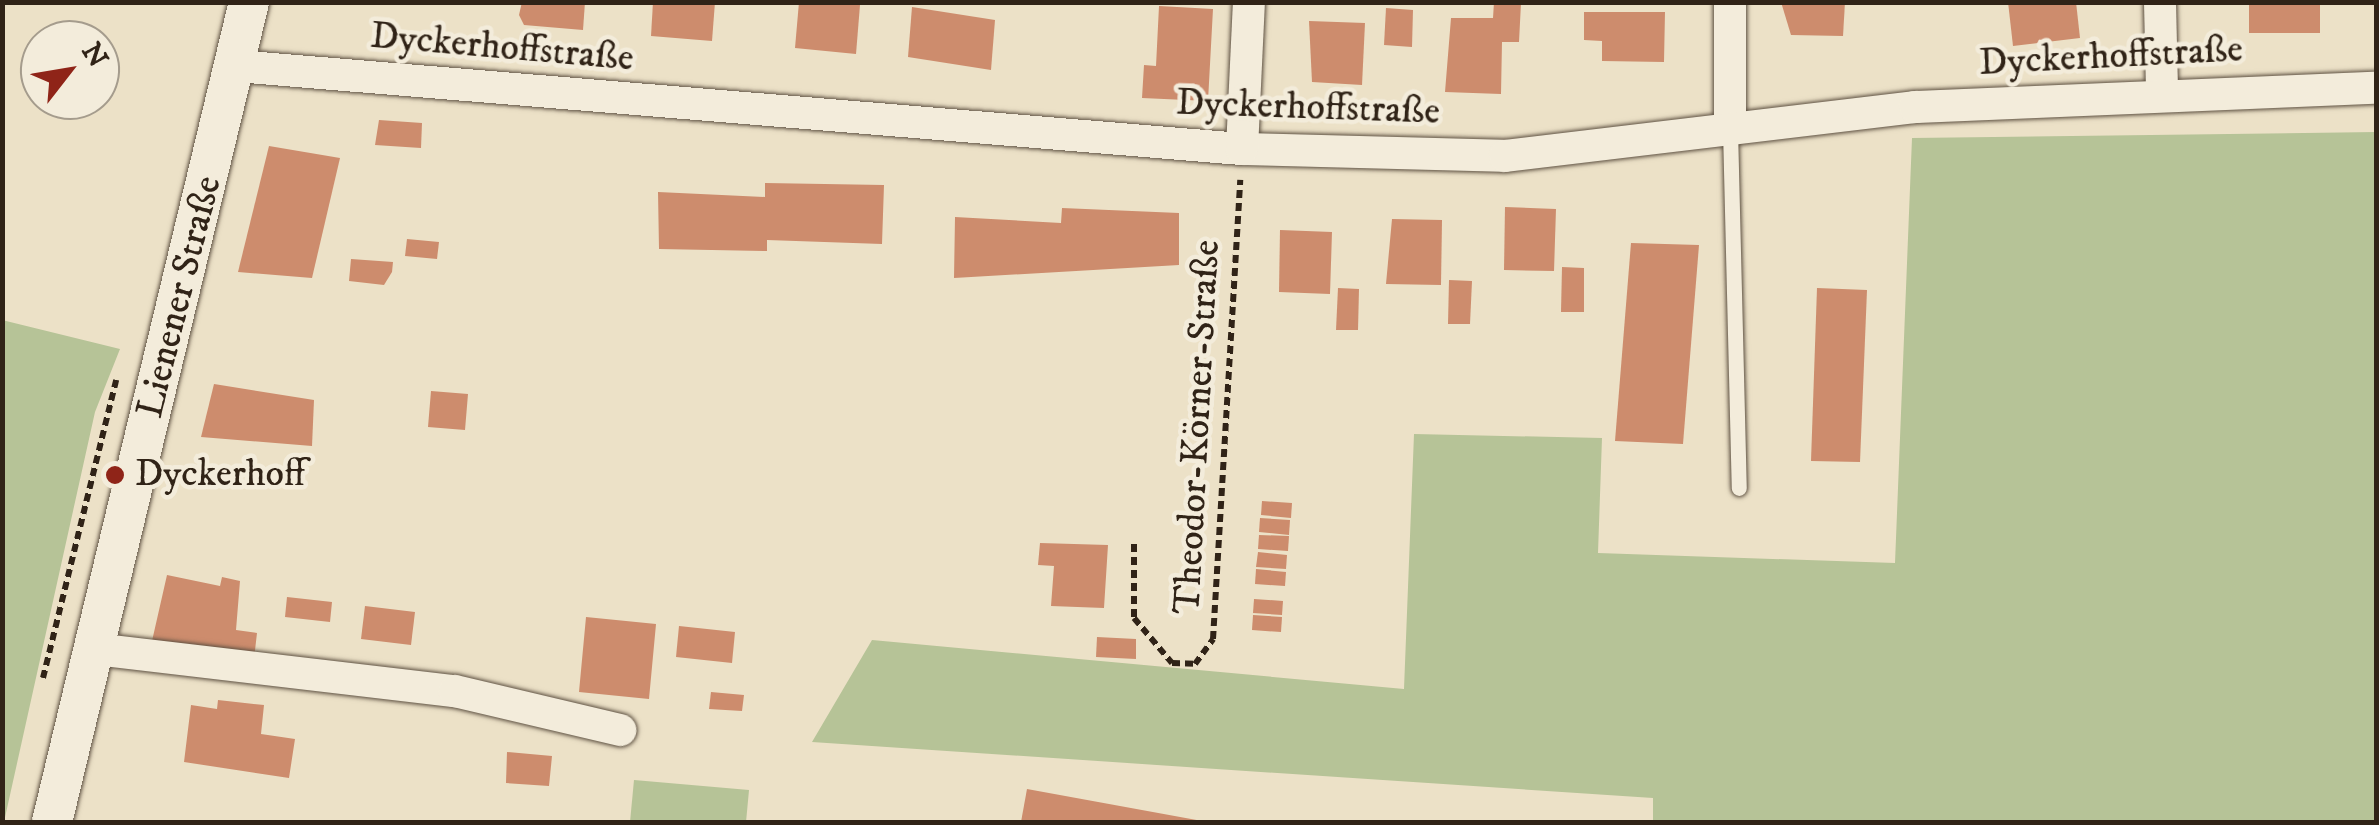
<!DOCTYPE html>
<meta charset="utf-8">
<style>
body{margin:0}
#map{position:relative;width:2379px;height:825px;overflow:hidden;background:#ece1c7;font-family:"IM FELL DW Pica",serif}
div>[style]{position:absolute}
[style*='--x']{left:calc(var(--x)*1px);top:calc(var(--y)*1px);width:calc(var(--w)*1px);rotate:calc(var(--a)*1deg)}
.green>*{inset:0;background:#b6c397}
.building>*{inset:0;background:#cd8c6d}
.path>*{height:6px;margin-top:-3px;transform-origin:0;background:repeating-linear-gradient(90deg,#302317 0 8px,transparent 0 13px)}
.roads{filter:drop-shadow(0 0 2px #5f5243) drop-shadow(0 0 2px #5f5243)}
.service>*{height:15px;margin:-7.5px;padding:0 7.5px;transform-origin:7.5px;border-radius:7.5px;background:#f3ecdb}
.minor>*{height:32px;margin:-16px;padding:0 16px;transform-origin:16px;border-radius:16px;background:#f3ecdb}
.tertiary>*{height:40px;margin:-20px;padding:0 20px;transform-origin:20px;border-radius:20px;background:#f3ecdb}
.dots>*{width:28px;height:28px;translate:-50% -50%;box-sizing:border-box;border:5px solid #f3ecdb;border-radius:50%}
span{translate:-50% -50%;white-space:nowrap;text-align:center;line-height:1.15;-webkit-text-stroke:9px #f3ecdb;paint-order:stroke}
.street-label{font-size:38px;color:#302317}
.poi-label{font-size:38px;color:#302317}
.left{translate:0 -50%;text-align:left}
.frame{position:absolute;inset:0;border:5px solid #302317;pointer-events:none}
.north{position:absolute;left:20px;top:20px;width:100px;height:100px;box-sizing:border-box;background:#f3ecdb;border:2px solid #a59c8d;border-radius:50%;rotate:59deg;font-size:28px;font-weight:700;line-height:40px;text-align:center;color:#302317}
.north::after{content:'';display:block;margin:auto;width:35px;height:45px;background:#8f2418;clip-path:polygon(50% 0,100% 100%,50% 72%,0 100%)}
</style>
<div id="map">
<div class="green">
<div style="clip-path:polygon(2376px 132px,2376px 822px,1653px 822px,1653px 798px,812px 742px,872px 640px,1404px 689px,1414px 434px,1602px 438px,1598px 553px,1895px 563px,1912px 138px)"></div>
<div style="clip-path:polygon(2px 320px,120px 349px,95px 412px,4px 822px)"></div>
<div style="clip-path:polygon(634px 780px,749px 790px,746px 822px,630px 822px)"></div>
</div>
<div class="building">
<div style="clip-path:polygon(585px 2px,583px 30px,524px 25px,519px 15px,522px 2px)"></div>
<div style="clip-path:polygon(653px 2px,715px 2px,712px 41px,651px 36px)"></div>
<div style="clip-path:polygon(799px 2px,860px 5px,856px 54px,795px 48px)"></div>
<div style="clip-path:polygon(1494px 2px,1521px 3px,1519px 42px,1502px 42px,1501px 94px,1445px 92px,1451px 18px,1493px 18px)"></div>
<div style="clip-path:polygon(1781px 2px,1845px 2px,1843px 36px,1791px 35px)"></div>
<div style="clip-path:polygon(2008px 2px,2076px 2px,2080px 38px,2013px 46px)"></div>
<div style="clip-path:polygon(2249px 2px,2320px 2px,2320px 33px,2249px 33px)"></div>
<div style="clip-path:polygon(1159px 6px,1213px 9px,1208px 101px,1142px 98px,1144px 65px,1156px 66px)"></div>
<div style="clip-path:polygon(912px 7px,995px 20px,991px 70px,908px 57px)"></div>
<div style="clip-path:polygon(1386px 8px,1413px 10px,1412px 47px,1384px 45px)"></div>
<div style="clip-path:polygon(1584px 12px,1665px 12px,1664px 62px,1602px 61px,1602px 41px,1584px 40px)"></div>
<div style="clip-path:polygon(1309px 21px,1365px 23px,1362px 85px,1312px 82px)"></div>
<div style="clip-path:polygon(379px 120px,422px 123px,421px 148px,375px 145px)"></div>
<div style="clip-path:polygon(269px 146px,340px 158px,312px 278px,238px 272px)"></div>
<div style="clip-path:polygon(765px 183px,884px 185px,882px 244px,767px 240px,767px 251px,659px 249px,658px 192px,765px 197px)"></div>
<div style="clip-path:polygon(1505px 207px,1556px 209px,1554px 271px,1504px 270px)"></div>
<div style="clip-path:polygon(1062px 208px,1179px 213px,1179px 265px,954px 278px,955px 217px,1061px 223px)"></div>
<div style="clip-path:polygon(1392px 219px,1442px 220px,1441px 285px,1386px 284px)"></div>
<div style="clip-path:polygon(1280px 230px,1332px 232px,1330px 294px,1279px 292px)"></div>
<div style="clip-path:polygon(407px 239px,439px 242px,437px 259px,405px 256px)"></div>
<div style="clip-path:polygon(1631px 243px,1699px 245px,1683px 444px,1615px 441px)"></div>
<div style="clip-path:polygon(351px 259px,393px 262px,392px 272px,384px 285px,349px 281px)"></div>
<div style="clip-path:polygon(1562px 267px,1584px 268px,1584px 312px,1561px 312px)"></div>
<div style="clip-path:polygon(1449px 280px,1472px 281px,1470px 324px,1448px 324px)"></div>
<div style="clip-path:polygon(1338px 288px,1359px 289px,1358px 330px,1336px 330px)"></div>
<div style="clip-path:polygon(1817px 288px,1867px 290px,1860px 462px,1811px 461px)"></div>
<div style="clip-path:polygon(214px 384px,314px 400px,312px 446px,201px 437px)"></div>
<div style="clip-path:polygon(431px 391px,468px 394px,465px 430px,428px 427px)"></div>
<div style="clip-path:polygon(1262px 501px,1292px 503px,1291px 518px,1261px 515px)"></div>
<div style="clip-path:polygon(1260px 518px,1290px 520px,1289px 535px,1259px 532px)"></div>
<div style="clip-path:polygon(1259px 535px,1289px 536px,1288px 551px,1258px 549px)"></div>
<div style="clip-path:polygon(1040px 543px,1108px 545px,1104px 608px,1051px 606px,1054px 566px,1038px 565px)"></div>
<div style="clip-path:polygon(1258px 552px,1287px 555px,1286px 569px,1256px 567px)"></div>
<div style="clip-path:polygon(1256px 569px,1286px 572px,1285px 586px,1255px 584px)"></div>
<div style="clip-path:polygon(167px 575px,220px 586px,222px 577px,240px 581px,236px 630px,257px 633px,254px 659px,152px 641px)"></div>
<div style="clip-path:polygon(287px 597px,332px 602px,330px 622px,285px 617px)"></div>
<div style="clip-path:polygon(1254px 599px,1283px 601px,1282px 615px,1253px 613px)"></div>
<div style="clip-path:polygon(365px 606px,415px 612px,411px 645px,361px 639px)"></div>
<div style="clip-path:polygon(1253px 615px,1282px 617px,1281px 632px,1252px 630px)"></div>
<div style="clip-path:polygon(586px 617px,656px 624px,649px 699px,579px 692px)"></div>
<div style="clip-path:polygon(679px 626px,735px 632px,732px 663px,676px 657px)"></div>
<div style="clip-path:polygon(1097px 637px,1136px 639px,1136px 659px,1096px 657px)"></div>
<div style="clip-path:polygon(711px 692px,744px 695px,742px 711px,709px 709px)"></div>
<div style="clip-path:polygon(218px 700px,264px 705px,261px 734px,295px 739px,289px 778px,184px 762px,191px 705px,217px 709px)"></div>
<div style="clip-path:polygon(507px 752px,552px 756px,549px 786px,506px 783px)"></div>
<div style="clip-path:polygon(1027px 789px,1202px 821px,1202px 822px,1021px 822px)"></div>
</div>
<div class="path">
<div style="--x:1134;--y:544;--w:74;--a:90"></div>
<div style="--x:1134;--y:618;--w:59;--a:49.8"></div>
<div style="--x:1172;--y:663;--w:23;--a:2"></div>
<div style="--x:1195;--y:664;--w:31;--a:-54"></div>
<div style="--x:1213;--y:639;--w:460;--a:-86.6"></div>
<div style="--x:43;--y:678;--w:307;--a:-76.2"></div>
</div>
<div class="roads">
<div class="service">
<div style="--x:1730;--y:129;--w:359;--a:88.6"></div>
</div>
<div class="minor">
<div style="--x:1730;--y:2;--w:127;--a:90"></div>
<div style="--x:2160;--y:2;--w:89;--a:88.7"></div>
<div style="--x:236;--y:66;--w:1009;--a:4.72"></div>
<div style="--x:1242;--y:149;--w:263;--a:1.5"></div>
<div style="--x:1505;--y:156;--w:413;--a:-6.8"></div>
<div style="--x:1915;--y:107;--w:461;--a:-2.4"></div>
<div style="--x:1242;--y:149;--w:147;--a:-87.3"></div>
<div style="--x:95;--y:649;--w:362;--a:6.7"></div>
<div style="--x:455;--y:691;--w:170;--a:13.3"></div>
</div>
<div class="tertiary">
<div style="--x:52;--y:822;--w:843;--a:-76.49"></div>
</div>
</div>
<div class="dots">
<div style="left:115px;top:475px;background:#8f2418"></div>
</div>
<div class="street-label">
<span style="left:502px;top:48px;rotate:5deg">Dyckerhoffstraße</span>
<span style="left:2111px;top:57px;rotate:-3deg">Dyckerhoffstraße</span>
<span style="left:1308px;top:108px;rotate:2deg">Dyckerhoffstraße</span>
<span style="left:180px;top:297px;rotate:-76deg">Lienener Straße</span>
<span style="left:1198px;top:427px;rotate:-87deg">Theodor-Körner-Straße</span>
</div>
<div class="poi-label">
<span class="left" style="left:135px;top:475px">Dyckerhoff</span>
</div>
<div class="frame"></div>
<div class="north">N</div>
</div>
